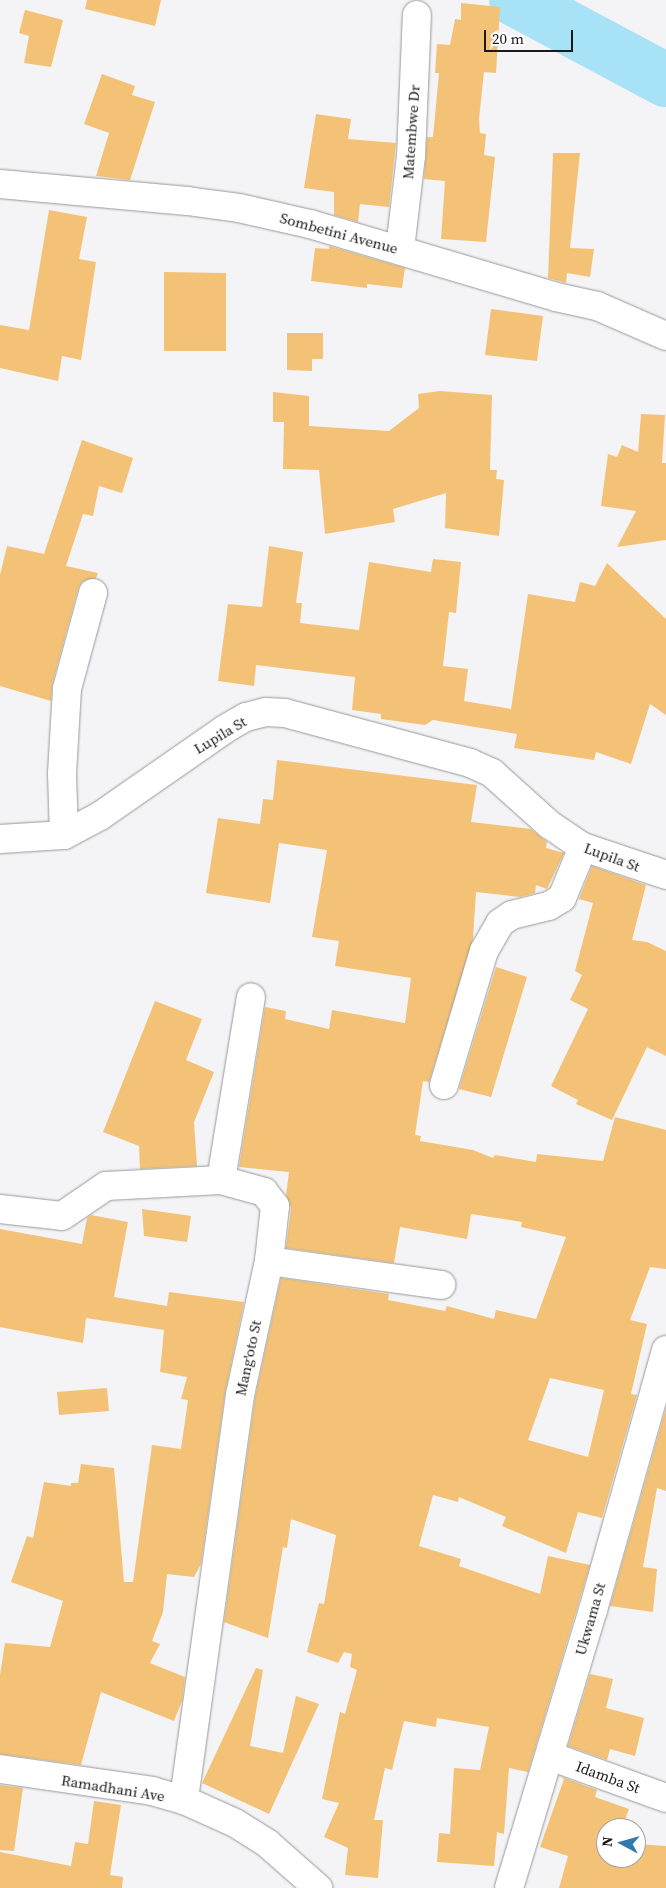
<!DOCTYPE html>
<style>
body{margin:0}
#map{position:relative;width:666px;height:1888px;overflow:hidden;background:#f4f4f6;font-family:"Source Serif 4",serif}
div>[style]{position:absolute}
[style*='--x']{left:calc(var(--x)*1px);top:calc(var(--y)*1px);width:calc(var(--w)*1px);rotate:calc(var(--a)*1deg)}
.river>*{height:54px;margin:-27px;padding:0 27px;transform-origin:27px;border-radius:27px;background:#a7e2f6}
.building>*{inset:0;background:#f3c276}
.roads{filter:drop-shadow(0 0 1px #979899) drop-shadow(0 0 1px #979899)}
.minor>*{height:28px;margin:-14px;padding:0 14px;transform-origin:14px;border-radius:14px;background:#fff}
span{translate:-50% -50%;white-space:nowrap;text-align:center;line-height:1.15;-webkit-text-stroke:4px #fff;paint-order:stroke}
.street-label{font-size:15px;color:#1a1a1b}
.north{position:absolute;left:596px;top:1818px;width:50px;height:50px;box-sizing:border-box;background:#fff;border:1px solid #a3a3a4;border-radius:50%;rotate:276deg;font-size:14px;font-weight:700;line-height:20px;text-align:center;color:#1a1a1b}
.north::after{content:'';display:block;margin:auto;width:18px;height:22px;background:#327aae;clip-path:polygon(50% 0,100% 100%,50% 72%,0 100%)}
.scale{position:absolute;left:484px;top:30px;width:89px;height:22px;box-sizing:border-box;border:2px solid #1a1a1b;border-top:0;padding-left:6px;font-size:15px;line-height:18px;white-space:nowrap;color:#1a1a1b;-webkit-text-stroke:4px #fff;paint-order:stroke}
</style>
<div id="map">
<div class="river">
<div style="--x:516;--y:0;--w:170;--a:28.1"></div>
</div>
<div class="building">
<div style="clip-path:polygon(87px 0,161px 0,155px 26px,85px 9px)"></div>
<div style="clip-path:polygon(461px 3px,500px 7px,496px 73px,484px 72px,479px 119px,480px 133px,486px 134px,484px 155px,495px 157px,486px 242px,441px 239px,445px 181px,424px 179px,427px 137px,433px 137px,439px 73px,435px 73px,437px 44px,450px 45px,455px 19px,461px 20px)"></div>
<div style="clip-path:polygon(25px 10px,63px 20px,51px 67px,24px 63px,29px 36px,19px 33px)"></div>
<div style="clip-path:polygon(102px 74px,135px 86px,132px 95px,155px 102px,130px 180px,96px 176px,109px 133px,84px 124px)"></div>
<div style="clip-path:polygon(316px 114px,351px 119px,348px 139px,396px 143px,389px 207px,360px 204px,358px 222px,334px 215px,334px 192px,304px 188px)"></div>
<div style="clip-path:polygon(553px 153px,580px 153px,570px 248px,594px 249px,590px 277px,567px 273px,566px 283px,548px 278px)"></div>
<div style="clip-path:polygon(49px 210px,87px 217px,79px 259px,96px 262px,81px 360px,62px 356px,58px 381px,0 368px,0 325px,29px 330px)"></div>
<div style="clip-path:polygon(329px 246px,405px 268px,402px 288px,367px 284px,367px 288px,311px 281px,315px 248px,329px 249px)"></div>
<div style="clip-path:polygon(164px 272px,226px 273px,226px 351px,164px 351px)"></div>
<div style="clip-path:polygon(491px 309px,543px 316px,537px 361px,485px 355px)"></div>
<div style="clip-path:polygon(287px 333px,323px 333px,323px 359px,312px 359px,312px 371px,287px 370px)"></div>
<div style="clip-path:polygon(440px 391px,492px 395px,490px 470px,497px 470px,496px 479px,504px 480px,499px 536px,445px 528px,446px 493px,393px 509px,395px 522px,325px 534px,319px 470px,283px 469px,284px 422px,273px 422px,273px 392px,309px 396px,309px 426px,389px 431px,419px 408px,418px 394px)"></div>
<div style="clip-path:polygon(641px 414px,665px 415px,662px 463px,666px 463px,666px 540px,617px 547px,636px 511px,601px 506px,608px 454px,617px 457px,622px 445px,638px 452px)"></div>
<div style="clip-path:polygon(82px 440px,133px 458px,122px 493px,99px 486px,93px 516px,83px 514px,66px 566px,98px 573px,96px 578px,82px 582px,78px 589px,52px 685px,51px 701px,0 686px,0 575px,7px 546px,44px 554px)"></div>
<div style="clip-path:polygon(269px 546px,303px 552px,296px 603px,302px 603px,300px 623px,359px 630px,369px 562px,431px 572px,433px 559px,461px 562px,456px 613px,449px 612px,443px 666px,468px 669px,464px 701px,511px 709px,528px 594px,575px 602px,580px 582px,595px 586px,607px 563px,666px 619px,666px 715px,650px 704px,631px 764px,596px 752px,594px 760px,514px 748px,517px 734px,433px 720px,425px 725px,381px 719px,381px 714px,352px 710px,355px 677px,256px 665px,254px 686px,218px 681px,228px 604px,262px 607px)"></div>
<div style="clip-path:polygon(evenodd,277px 760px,477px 785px,471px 822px,531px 829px,547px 842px,546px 848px,564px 853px,547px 889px,536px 885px,535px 893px,520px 897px,476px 892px,473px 939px,429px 1082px,423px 1081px,415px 1135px,421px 1136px,420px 1141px,473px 1150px,493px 1158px,495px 1155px,536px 1162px,537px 1154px,603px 1161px,615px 1117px,666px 1130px,666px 1269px,650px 1267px,630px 1320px,647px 1324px,631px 1394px,637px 1395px,602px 1518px,578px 1512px,566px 1553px,502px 1526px,506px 1517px,459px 1497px,458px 1502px,433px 1495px,419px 1546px,461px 1559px,459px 1566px,540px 1594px,548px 1556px,590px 1565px,528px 1772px,509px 1768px,504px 1834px,497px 1832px,494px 1866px,437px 1862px,439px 1833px,450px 1834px,454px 1768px,480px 1770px,489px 1727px,437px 1718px,436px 1727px,404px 1721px,392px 1770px,385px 1768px,374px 1820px,383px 1820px,378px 1878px,345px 1875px,348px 1848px,324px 1837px,339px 1803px,322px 1799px,340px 1712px,345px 1714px,357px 1670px,350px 1667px,352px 1654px,344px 1652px,338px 1663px,307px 1652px,319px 1603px,324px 1604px,336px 1535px,291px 1519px,287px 1548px,283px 1547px,268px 1638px,224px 1622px,255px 1398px,281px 1278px,389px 1294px,388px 1300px,445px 1311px,447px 1306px,494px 1319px,496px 1310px,536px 1319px,566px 1237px,521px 1227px,522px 1222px,471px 1214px,467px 1239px,400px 1227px,394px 1263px,286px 1248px,291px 1208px,286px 1195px,289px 1172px,239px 1167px,265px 1007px,286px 1011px,285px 1019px,329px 1029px,332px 1010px,405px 1023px,411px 978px,335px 966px,339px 941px,312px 937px,327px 850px,279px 843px,270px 903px,206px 893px,218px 818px,260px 824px,263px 799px,273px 800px,277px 760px,550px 1378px,604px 1390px,588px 1457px,528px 1440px,550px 1378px)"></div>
<div style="clip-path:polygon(592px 866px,646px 885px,632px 940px,647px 942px,666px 951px,666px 1056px,647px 1047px,612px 1120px,576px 1104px,578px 1100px,551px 1086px,588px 1009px,570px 1000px,582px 975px,575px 971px,593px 903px,579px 899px)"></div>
<div style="clip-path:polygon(496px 967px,527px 977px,491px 1097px,459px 1089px)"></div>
<div style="clip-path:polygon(155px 1001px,202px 1019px,186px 1060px,214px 1072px,194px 1122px,197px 1166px,140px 1169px,139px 1146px,103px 1132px)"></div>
<div style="clip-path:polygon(142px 1209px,191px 1216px,187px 1242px,144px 1236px)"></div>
<div style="clip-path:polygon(91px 1215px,128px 1222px,114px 1297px,167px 1306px,169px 1292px,244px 1302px,225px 1393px,201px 1564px,194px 1577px,167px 1574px,163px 1612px,152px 1641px,160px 1644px,150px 1663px,185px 1677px,182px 1701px,174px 1721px,101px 1692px,81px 1765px,0 1754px,0 1675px,5px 1643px,50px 1647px,63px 1601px,11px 1582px,27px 1536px,33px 1538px,44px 1482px,71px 1486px,71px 1483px,78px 1483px,81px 1464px,114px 1468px,124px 1582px,133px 1582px,152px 1445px,181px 1449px,188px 1400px,181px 1399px,187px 1377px,160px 1372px,164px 1330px,86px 1318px,83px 1343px,0 1327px,0 1229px,82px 1244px,87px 1218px)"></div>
<div style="clip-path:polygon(107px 1388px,109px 1411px,59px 1415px,57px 1392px)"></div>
<div style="clip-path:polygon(666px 1408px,666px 1491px,657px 1488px,643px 1567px,657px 1569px,653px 1612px,610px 1606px)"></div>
<div style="clip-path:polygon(256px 1668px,263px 1670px,250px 1746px,283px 1753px,296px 1696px,319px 1704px,269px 1814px,202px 1783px)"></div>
<div style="clip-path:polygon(590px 1674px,613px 1679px,606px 1708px,644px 1718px,635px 1756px,610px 1749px,607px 1760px,568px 1746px)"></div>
<div style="clip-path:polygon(559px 1776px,597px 1790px,595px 1797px,629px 1809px,622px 1828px,606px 1828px,606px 1858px,636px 1858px,636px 1844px,666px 1846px,666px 1888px,559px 1888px,568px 1856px,540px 1847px,564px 1779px)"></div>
<div style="clip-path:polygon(0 1785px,23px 1788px,14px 1851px,0 1850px)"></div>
<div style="clip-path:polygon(94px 1801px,121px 1805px,110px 1875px,123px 1877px,122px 1888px,0 1888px,0 1852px,71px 1866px,75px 1842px,88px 1844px)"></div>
</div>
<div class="roads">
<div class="minor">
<div style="--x:0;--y:184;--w:188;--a:5.2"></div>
<div style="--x:187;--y:201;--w:52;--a:7.7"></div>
<div style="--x:239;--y:208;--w:73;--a:12.7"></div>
<div style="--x:310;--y:224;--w:257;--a:16.5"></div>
<div style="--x:556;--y:297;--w:42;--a:12.4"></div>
<div style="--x:597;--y:306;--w:75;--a:23.5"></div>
<div style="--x:400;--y:249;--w:94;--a:-83.3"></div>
<div style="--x:411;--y:156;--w:141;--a:-87.6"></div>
<div style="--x:93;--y:593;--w:99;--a:105.2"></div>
<div style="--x:67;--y:689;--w:85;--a:93.4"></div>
<div style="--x:62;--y:774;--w:61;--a:88.1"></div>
<div style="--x:64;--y:835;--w:41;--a:-27.8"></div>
<div style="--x:100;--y:816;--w:152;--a:-34.8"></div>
<div style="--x:225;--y:729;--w:24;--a:-30"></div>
<div style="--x:246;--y:717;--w:21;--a:-14"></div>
<div style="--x:266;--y:712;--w:19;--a:3"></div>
<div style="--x:285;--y:713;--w:192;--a:15.1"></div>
<div style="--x:470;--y:763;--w:24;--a:24"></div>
<div style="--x:492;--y:773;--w:78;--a:41.9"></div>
<div style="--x:550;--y:825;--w:40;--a:34"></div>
<div style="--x:583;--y:847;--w:88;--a:18.6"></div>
<div style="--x:0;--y:839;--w:64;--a:-3.6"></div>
<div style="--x:444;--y:1085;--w:140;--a:-73.4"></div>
<div style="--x:484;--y:951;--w:32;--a:-60"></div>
<div style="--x:500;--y:923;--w:14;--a:-34"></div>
<div style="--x:512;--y:915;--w:38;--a:-14"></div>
<div style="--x:549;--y:906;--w:15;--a:-32"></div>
<div style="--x:562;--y:898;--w:55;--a:-67.6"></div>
<div style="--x:221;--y:1180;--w:185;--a:-80.7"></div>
<div style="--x:0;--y:1209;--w:62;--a:6.4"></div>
<div style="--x:62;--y:1216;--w:53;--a:-34.3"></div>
<div style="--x:106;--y:1186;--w:115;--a:-3"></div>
<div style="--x:221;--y:1180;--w:45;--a:15.6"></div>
<div style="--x:264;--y:1192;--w:18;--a:52"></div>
<div style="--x:275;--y:1206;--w:55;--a:96.2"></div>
<div style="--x:269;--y:1261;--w:137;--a:102.2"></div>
<div style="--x:240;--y:1395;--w:409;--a:97.9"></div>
<div style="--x:269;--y:1261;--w:174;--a:7.9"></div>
<div style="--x:550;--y:1756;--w:123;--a:19.9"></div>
<div style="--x:0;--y:1769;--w:154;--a:8.2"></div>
<div style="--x:152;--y:1791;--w:33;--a:16"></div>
<div style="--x:184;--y:1800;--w:56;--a:24.3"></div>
<div style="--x:235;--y:1823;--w:39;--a:32"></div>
<div style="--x:268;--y:1844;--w:67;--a:41.3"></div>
<div style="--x:509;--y:1888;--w:290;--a:-73.2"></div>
<div style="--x:593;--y:1610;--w:270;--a:-74.3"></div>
</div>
</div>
<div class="street-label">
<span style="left:411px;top:132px;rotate:-86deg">Matembwe Dr</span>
<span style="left:339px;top:233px;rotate:15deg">Sombetini Avenue</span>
<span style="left:220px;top:735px;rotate:-31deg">Lupila St</span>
<span style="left:612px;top:857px;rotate:20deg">Lupila St</span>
<span style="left:248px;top:1358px;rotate:-78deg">Mang'oto St</span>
<span style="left:590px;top:1619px;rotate:-74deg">Ukwama St</span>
<span style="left:608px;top:1777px;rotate:20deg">Idamba St</span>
<span style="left:113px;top:1788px;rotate:9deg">Ramadhani Ave</span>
</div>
<div class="north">N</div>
<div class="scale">20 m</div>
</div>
